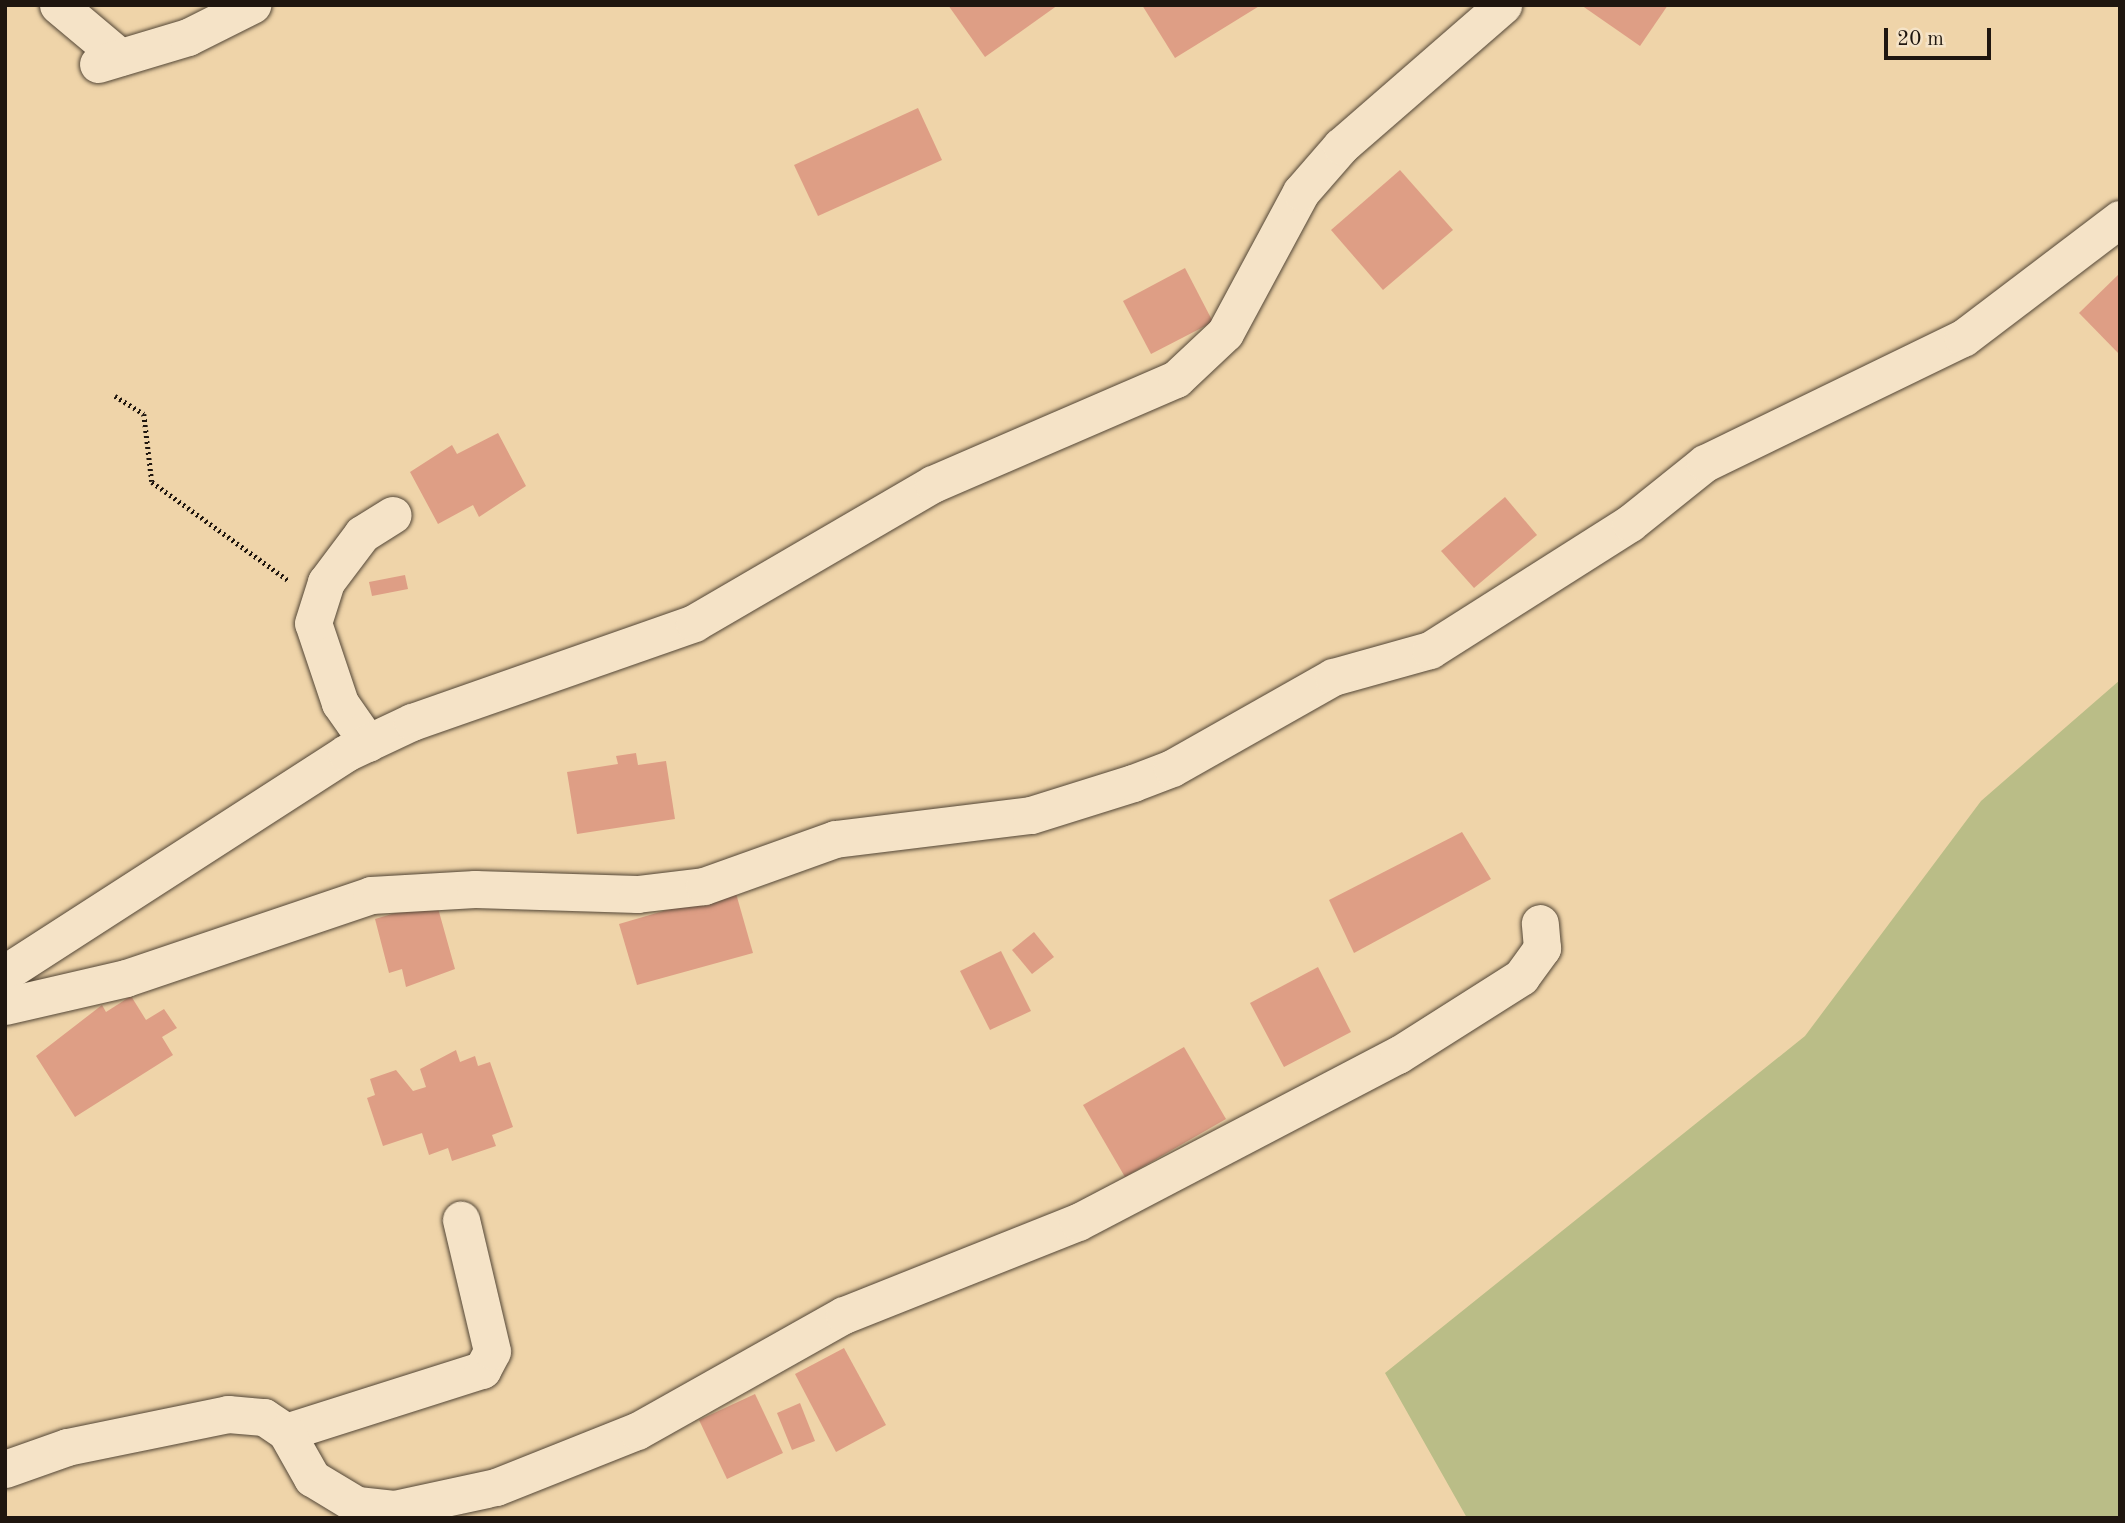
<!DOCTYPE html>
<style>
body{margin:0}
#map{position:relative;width:2125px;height:1523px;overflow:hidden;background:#efd4a9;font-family:"Old Standard TT",serif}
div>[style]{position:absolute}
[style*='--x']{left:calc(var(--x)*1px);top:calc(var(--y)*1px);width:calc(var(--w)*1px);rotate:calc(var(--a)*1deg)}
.green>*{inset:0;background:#babd87}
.building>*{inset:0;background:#de9e85}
.path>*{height:4.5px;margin-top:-2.25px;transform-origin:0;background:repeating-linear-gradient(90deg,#1f160f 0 2px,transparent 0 5.5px)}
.roads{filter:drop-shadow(0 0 2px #534636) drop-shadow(0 0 2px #534636)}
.minor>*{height:37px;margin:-18.5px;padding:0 18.5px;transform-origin:18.5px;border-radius:18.5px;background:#f5e3c7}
span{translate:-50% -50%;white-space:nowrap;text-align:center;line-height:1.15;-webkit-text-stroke:5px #f5e3c7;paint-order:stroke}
.frame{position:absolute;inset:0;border:7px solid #1f160f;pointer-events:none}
.scale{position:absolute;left:1884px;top:28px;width:107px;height:32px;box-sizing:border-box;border:4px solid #1f160f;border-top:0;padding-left:9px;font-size:21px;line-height:24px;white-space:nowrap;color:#1f160f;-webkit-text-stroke:5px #f5e3c7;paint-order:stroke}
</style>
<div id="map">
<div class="green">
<div style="clip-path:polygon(2120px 680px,2120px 1518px,1467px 1518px,1385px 1373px,1805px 1036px,1981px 801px)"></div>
</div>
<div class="building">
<div style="clip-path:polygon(948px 5px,1058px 5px,985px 57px)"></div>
<div style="clip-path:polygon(1142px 5px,1261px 5px,1175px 58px)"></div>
<div style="clip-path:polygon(1581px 5px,1668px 5px,1640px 46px)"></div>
<div style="clip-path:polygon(918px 108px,942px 160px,818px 216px,794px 165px)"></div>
<div style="clip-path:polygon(1400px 170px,1453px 230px,1383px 290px,1331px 230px)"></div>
<div style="clip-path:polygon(1185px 268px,1213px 322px,1151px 354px,1123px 301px)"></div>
<div style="clip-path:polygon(2120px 273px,2120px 355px,2079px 313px)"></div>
<div style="clip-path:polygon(498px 433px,526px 486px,479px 517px,473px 505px,438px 524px,410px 472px,452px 445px,457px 454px)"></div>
<div style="clip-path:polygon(1505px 497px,1537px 535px,1474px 588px,1441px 551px)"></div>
<div style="clip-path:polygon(405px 575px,408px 589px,372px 596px,369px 582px)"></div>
<div style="clip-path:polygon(636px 753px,638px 765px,666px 761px,675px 819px,577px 834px,567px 772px,618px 764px,616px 756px)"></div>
<div style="clip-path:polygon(1462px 832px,1491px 879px,1354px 953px,1329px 900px)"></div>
<div style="clip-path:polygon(735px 890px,753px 953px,637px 985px,619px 924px)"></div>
<div style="clip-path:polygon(436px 901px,455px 969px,406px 987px,402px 969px,389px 973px,375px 919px)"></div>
<div style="clip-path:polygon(1034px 932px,1054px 957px,1032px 974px,1012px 950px)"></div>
<div style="clip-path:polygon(1001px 951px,1031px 1011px,990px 1030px,960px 971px)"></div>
<div style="clip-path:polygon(1318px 967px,1351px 1032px,1284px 1067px,1250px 1003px)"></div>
<div style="clip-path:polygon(131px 996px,146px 1020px,164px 1009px,177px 1028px,162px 1037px,173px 1055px,75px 1117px,36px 1056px,102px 1005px,106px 1012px)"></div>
<div style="clip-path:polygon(1184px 1047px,1226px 1119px,1125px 1177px,1083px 1105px)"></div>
<div style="clip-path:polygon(456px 1050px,460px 1062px,475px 1056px,478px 1066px,490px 1062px,513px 1127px,492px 1135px,496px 1146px,452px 1161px,448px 1148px,429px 1155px,422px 1133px,383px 1146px,367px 1098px,375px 1095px,370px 1079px,396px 1070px,413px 1091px,426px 1087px,420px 1069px)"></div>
<div style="clip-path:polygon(844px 1348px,886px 1425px,836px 1452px,795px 1374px)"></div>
<div style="clip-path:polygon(755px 1394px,783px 1453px,727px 1479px,699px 1420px)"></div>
<div style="clip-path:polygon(800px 1403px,815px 1441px,792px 1450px,777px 1413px)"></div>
</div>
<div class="path">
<div style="--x:115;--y:396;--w:34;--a:32"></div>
<div style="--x:144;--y:414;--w:68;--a:83.3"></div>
<div style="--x:152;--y:482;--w:168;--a:35.8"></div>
</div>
<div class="roads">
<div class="minor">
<div style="--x:58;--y:5;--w:81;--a:40"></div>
<div style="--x:98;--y:64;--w:94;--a:-16.7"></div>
<div style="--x:188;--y:37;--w:72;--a:-26.6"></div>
<div style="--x:368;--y:743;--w:49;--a:-125"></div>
<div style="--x:340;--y:703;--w:84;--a:-108.6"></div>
<div style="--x:313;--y:623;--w:43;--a:-72.4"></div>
<div style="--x:326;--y:582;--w:60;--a:-53.1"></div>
<div style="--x:362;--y:534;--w:36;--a:-32"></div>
<div style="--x:5;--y:973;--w:406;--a:-32.8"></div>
<div style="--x:346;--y:753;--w:73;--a:-25.2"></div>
<div style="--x:412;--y:722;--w:299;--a:-19.3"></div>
<div style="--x:694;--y:623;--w:276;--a:-30.2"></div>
<div style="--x:933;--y:484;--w:265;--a:-23.4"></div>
<div style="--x:1176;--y:379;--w:67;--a:-43.2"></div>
<div style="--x:1225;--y:333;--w:160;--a:-61.7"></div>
<div style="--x:1301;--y:192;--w:61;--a:-49"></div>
<div style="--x:1341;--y:146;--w:215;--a:-41"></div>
<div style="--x:5;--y:1006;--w:124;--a:-13"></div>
<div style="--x:126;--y:978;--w:259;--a:-18.7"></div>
<div style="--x:371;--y:895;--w:104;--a:-3.3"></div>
<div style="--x:475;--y:889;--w:162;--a:1.8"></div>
<div style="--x:637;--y:894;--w:67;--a:-6.8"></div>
<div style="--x:704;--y:886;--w:139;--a:-19.7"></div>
<div style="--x:835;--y:839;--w:197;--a:-7"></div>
<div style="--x:1031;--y:815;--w:107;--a:-17.4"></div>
<div style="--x:1133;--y:783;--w:42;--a:-21"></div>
<div style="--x:1172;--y:768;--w:185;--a:-29.5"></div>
<div style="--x:1333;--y:677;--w:101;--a:-15.6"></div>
<div style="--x:1430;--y:650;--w:237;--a:-32.4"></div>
<div style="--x:1630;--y:523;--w:96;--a:-38.7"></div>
<div style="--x:1705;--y:463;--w:287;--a:-25.9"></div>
<div style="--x:1963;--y:338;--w:197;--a:-37.2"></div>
<div style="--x:286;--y:1432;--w:206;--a:-17.6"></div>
<div style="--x:482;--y:1370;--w:21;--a:-62"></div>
<div style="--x:492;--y:1351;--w:135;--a:-103.3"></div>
<div style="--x:5;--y:1469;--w:66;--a:-19.5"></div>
<div style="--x:67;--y:1447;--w:164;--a:-11.6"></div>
<div style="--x:228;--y:1414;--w:36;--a:5"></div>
<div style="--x:264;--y:1417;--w:27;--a:34"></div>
<div style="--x:286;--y:1432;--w:53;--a:60.5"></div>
<div style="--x:312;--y:1478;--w:52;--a:31"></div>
<div style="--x:357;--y:1505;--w:37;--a:6"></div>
<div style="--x:394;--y:1509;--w:104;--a:-12.2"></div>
<div style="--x:496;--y:1487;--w:152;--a:-21.7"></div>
<div style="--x:637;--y:1431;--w:237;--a:-29.3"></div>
<div style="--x:844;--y:1315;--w:252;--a:-21.7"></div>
<div style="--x:1078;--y:1222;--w:361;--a:-27.6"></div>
<div style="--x:1398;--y:1055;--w:146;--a:-32.4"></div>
<div style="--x:1521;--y:977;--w:36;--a:-54"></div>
<div style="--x:1542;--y:948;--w:25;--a:-95"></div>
</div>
</div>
<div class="frame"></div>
<div class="scale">20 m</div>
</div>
